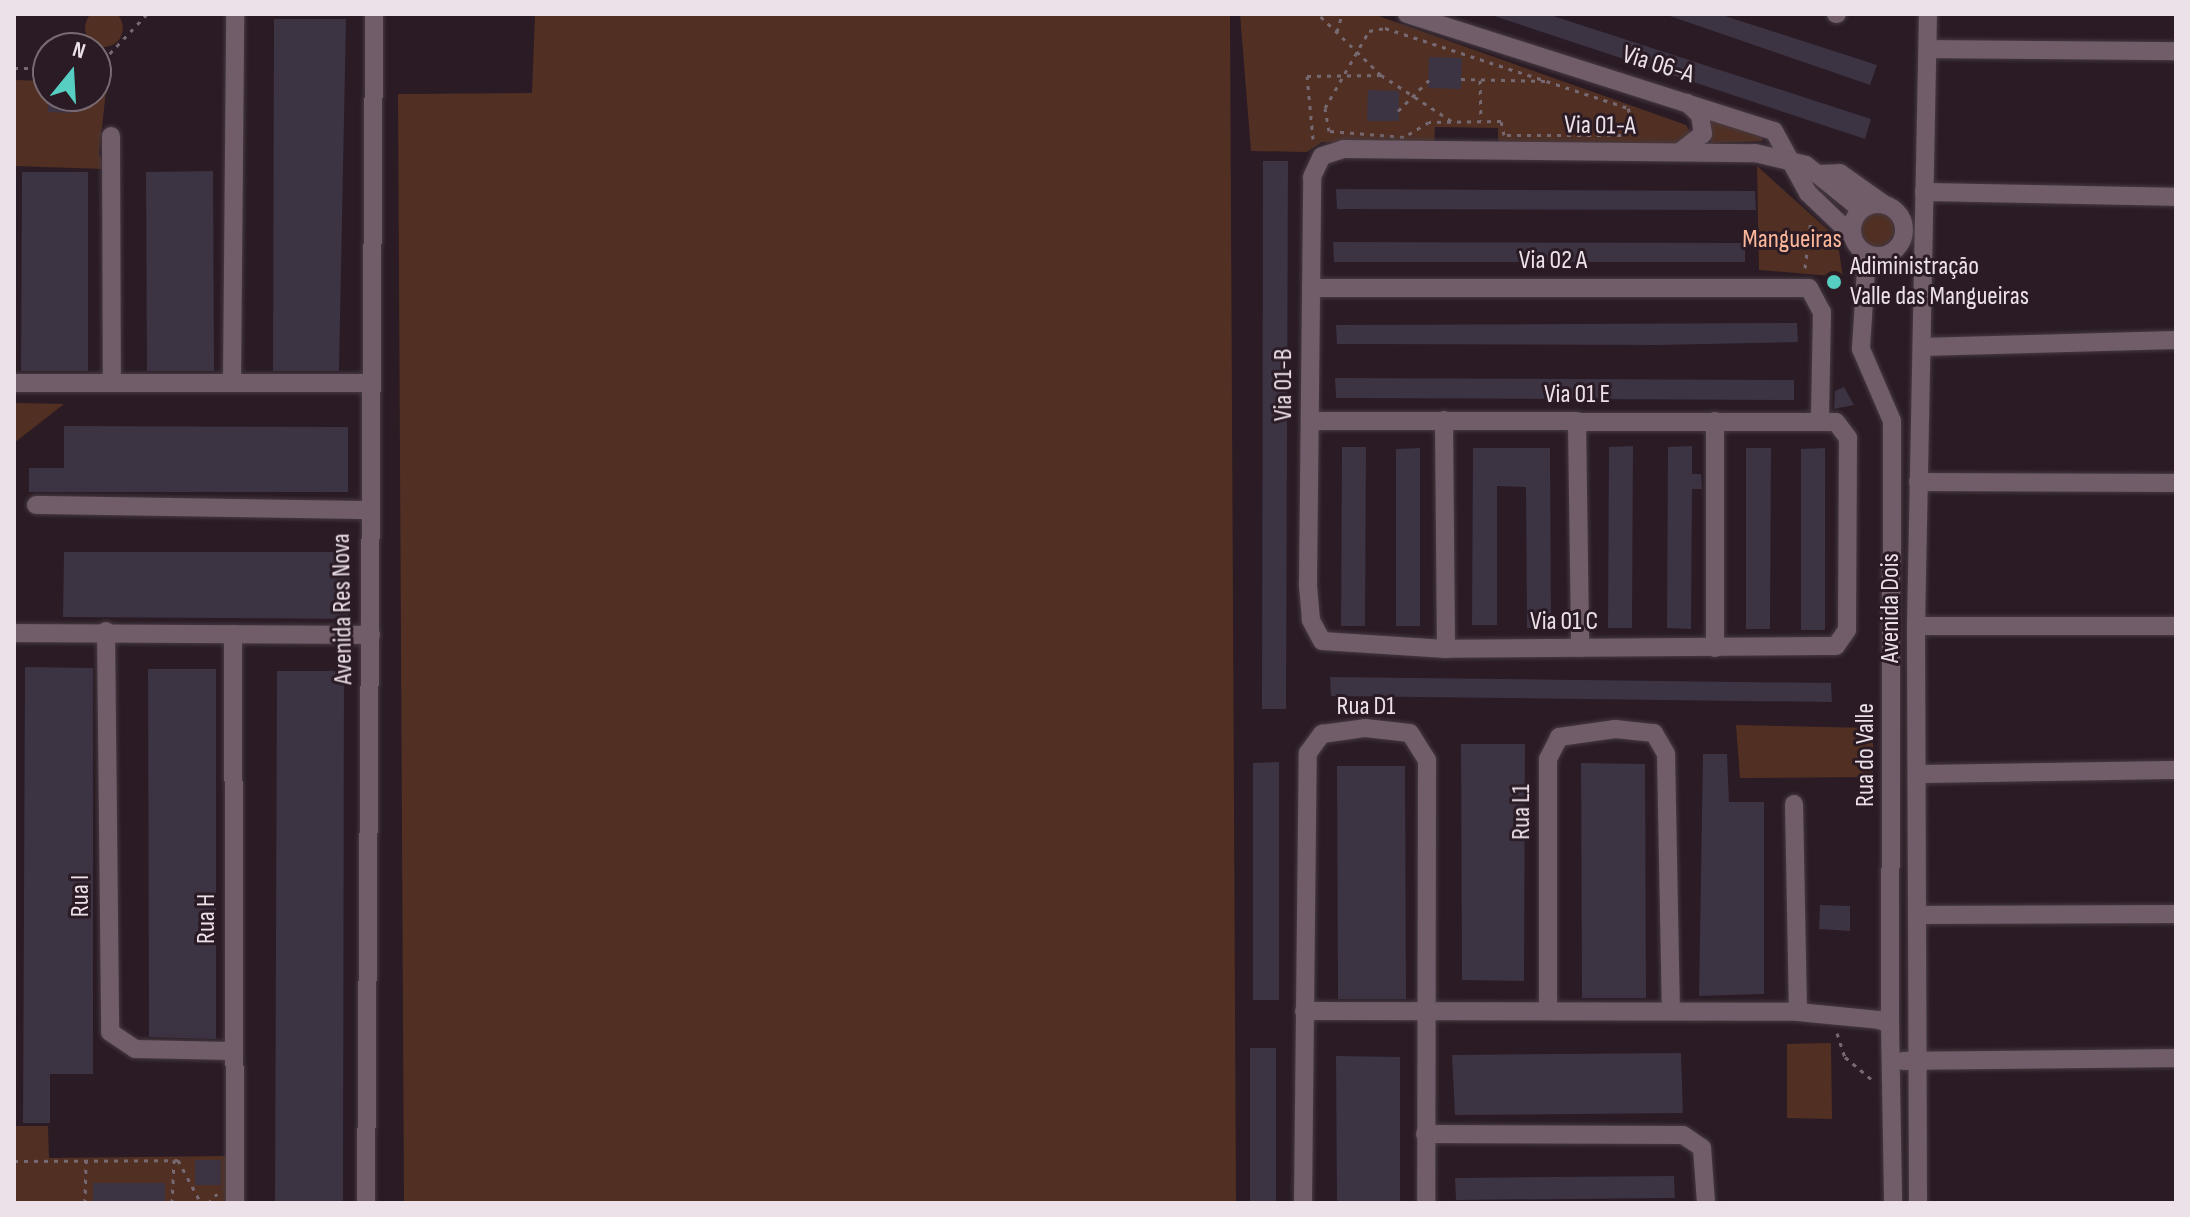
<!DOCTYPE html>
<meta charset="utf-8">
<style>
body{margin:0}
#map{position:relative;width:2190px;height:1217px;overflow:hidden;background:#2a1b24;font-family:"Sofia Sans Condensed",sans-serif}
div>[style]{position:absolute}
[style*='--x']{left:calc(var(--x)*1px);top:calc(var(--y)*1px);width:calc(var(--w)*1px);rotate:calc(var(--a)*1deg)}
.green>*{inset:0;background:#513023}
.round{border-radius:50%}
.building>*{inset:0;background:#3c3343}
.path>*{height:3px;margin-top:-1.5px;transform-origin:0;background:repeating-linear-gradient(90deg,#766971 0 4px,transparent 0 10px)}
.roads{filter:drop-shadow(0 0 2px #463a42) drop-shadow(0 0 2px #463a42)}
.street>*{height:18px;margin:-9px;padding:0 9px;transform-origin:9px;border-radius:9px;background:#705d69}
.street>.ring{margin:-9px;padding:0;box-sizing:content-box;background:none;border:18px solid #705d69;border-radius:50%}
.dots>*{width:22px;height:22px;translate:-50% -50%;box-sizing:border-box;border:4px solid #2a1b24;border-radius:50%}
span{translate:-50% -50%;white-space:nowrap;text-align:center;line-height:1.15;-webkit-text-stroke:6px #2a1b24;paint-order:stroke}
.street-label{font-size:26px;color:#ece1e8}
.park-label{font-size:26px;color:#fdb89c}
.poi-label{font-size:26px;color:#ece1e8}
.left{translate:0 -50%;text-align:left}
.frame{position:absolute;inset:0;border:16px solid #ece1e8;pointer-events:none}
.north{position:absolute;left:32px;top:32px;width:80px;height:80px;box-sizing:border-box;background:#2a1b24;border:2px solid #786a72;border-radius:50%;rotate:18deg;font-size:22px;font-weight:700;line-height:32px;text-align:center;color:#ece1e8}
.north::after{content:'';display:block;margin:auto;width:28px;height:36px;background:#57cec2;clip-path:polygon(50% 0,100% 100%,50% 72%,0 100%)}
</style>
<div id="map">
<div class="green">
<div class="round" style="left:85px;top:9px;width:38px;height:38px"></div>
<div style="clip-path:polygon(535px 14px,1230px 14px,1236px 1203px,404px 1203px,398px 94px,532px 93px)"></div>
<div style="clip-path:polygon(1240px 14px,1373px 14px,1686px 125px,1692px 135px,1678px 146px,1498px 146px,1498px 128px,1435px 127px,1434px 145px,1322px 142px,1307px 152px,1251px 151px)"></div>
<div style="clip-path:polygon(14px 80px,48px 81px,48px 96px,96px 96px,96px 82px,107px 82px,99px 154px,105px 169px,14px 166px)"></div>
<div style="clip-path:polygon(1711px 115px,1763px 137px,1762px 141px,1711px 143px)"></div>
<div style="clip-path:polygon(1757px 166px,1837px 238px,1843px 277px,1759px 270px)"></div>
<div class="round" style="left:1858px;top:211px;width:36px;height:36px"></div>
<div style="clip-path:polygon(14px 403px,64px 404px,14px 443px)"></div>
<div style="clip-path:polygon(1736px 725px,1873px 728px,1873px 777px,1740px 778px)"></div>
<div style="clip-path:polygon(1831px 1043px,1832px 1119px,1787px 1118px,1787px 1044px)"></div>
<div style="clip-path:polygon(14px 1126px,48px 1126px,49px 1158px,226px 1156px,227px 1203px,14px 1203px)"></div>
</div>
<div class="building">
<div style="clip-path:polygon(1488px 14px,1547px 14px,1871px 119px,1865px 139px)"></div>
<div style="clip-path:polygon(1664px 14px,1719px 14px,1877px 65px,1870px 85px)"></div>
<div style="clip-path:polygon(274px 19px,346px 19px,339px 371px,273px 371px)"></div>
<div style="clip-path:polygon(1429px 57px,1462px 58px,1461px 89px,1428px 88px)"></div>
<div style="clip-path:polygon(1368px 90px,1399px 91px,1399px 121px,1367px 121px)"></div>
<div style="clip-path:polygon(48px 96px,72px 96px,72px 113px,48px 112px)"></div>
<div style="clip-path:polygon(1263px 161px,1288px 161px,1286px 709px,1262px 709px)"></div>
<div style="clip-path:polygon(213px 171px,214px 371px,147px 371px,146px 172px)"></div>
<div style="clip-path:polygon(22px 172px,88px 172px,88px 371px,21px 371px)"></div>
<div style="clip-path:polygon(1336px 189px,1755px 191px,1756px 210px,1337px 209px)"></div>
<div style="clip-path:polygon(1333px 242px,1745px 243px,1745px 262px,1334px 262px)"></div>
<div style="clip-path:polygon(1797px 323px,1798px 342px,1657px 345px,1337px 344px,1336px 325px)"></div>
<div style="clip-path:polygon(1335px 378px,1794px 380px,1794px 400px,1336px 398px)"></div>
<div style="clip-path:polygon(1844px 387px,1854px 405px,1834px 409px,1835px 391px)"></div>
<div style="clip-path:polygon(64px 426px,348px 427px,348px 492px,29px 492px,29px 468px,64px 468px)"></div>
<div style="clip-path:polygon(1633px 446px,1632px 628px,1608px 628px,1609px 447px)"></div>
<div style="clip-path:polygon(1692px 446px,1692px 474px,1701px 474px,1702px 489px,1692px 489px,1691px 629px,1667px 628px,1668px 447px)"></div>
<div style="clip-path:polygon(1342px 447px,1366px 447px,1365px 626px,1341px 626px)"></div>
<div style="clip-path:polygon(1420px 448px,1420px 626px,1396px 626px,1396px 449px)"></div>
<div style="clip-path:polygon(1473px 448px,1550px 448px,1551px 628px,1527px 628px,1526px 487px,1497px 486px,1497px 625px,1472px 625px)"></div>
<div style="clip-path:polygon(1746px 448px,1771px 448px,1770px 629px,1746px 629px)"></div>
<div style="clip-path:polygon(1825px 448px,1825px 630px,1801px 630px,1801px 449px)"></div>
<div style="clip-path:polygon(64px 552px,350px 552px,349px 619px,63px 617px)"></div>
<div style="clip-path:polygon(25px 667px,93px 668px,93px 1074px,50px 1074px,50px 1123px,23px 1123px)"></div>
<div style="clip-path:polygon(148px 669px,216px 669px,216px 1039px,149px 1037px)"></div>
<div style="clip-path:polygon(277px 671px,344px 671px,343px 1203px,275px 1203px)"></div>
<div style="clip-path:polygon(1330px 677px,1831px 683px,1832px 702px,1331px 696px)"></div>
<div style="clip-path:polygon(1461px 744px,1525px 744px,1524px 981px,1462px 980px)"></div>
<div style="clip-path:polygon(1703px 754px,1727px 754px,1729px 802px,1764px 802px,1764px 994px,1699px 996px)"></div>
<div style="clip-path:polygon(1279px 762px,1279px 1000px,1253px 1000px,1253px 763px)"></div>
<div style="clip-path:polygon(1581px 763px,1645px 764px,1646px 998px,1582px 998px)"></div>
<div style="clip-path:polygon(1337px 766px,1405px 766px,1406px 999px,1338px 999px)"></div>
<div style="clip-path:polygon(1820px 905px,1850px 906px,1850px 931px,1819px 929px)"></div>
<div style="clip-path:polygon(1250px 1048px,1276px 1048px,1276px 1203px,1250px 1203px)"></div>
<div style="clip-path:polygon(1681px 1053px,1683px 1113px,1455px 1115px,1452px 1055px)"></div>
<div style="clip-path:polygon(1336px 1056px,1400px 1057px,1400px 1203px,1337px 1203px)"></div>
<div style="clip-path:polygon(195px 1160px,221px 1160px,221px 1185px,195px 1185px)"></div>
<div style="clip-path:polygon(1674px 1176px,1675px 1198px,1456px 1200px,1455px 1178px)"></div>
<div style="clip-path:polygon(93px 1183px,165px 1183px,165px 1203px,93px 1203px)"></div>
</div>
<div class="path">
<div style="--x:1385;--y:28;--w:256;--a:18.2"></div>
<div style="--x:1628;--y:108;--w:16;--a:72"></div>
<div style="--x:1633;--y:123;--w:17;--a:135"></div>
<div style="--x:1621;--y:135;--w:117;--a:180"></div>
<div style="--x:1504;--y:135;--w:14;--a:-102"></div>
<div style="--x:1501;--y:121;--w:72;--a:179.2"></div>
<div style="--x:1429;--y:122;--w:29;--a:149"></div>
<div style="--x:1404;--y:137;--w:75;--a:-175.4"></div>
<div style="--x:1329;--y:131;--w:23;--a:-100"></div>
<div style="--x:1325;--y:108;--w:89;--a:-60.3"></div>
<div style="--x:1369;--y:31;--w:16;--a:-11"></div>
<div style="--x:1337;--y:32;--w:19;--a:-74"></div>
<div style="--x:14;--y:68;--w:34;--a:0"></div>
<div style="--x:96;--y:68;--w:74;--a:-46.6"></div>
<div style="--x:1381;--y:75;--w:86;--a:33.1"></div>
<div style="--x:1461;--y:79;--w:84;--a:1.4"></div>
<div style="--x:1480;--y:80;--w:40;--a:88.6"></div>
<div style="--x:1398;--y:111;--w:44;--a:-45"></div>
<div style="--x:1313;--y:139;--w:63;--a:-95.4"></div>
<div style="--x:1307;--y:76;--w:74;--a:-0.8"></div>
<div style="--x:1381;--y:75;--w:88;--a:-135.9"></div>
<div style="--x:1805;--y:268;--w:48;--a:-82.9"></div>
<div style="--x:1837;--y:1033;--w:25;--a:72"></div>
<div style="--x:1845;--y:1057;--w:34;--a:40"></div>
<div style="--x:14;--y:1161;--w:164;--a:-0.3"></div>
<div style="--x:178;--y:1160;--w:49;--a:61.9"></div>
<div style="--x:85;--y:1203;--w:42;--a:-88.6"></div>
<div style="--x:172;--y:1203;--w:43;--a:-87.3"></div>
<div style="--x:208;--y:1203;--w:13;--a:-45"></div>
</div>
<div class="roads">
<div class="street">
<div style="--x:1407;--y:14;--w:385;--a:17.7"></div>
<div style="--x:1774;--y:131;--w:71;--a:61.3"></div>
<div style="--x:1808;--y:193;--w:61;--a:43.7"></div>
<div style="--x:1836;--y:14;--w:1;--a:0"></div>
<div style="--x:1929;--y:49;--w:247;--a:0.5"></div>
<div style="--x:111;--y:136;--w:247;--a:89.8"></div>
<div style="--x:1681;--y:151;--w:28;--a:-38"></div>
<div style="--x:1703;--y:134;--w:19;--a:-99"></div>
<div style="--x:1700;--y:115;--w:18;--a:-137"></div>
<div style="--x:1817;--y:174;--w:23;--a:-2"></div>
<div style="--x:1840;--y:173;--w:55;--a:35.4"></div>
<div style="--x:1924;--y:192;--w:252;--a:1.1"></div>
<div class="ring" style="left:1852px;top:204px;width:34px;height:34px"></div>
<div style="--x:1867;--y:255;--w:94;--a:93.7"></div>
<div style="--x:1861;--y:349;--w:78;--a:66.7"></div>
<div style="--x:1892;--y:421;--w:603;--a:90.19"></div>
<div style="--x:1311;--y:288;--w:498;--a:0"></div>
<div style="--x:1809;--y:288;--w:27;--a:62"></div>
<div style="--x:1822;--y:312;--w:109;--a:91.1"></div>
<div style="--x:1922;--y:347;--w:254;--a:-1.6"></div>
<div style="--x:14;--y:383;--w:357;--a:0"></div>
<div style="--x:232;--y:383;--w:369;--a:-89.5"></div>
<div style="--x:1444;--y:420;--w:229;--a:89.5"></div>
<div style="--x:1310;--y:421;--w:526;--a:0.11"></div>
<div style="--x:1836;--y:422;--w:20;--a:53"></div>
<div style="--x:1848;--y:438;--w:192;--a:90.3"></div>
<div style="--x:1847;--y:630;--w:19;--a:125"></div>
<div style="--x:1836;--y:646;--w:390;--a:179.6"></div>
<div style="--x:1446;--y:649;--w:124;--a:-176.3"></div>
<div style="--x:1322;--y:641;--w:24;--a:-118"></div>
<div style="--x:1311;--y:620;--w:37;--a:-95"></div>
<div style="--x:1308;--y:583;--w:406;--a:-89.4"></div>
<div style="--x:1312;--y:177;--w:23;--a:-65"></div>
<div style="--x:1322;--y:156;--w:22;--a:-18"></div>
<div style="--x:1343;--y:149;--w:412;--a:0.6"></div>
<div style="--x:1755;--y:153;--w:52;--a:13.2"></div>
<div style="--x:1806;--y:165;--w:60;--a:39"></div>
<div style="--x:1853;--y:203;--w:15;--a:11"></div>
<div style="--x:1577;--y:421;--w:227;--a:89.2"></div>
<div style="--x:1918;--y:482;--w:258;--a:0.2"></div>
<div style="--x:36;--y:505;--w:332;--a:0.9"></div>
<div style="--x:1916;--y:626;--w:260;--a:0"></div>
<div style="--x:106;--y:631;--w:401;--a:89.4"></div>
<div style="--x:110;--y:1032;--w:30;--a:34"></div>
<div style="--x:135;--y:1049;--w:97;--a:1.2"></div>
<div style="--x:14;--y:633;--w:357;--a:0.3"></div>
<div style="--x:233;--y:634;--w:569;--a:89.8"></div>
<div style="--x:1715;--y:648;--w:227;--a:-90"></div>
<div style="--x:1918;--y:774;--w:258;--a:-0.9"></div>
<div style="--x:1794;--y:804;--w:208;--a:88.9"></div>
<div style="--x:1918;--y:915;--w:258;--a:-0.2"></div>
<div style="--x:1304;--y:1011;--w:494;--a:0.1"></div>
<div style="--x:1798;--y:1012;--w:81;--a:5.6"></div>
<div style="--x:1879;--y:1020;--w:12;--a:20"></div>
<div style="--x:1890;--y:1024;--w:179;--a:89"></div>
<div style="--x:1548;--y:1011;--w:252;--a:-90"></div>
<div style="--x:1548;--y:759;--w:25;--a:-63"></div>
<div style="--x:1559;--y:737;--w:57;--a:-8.1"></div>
<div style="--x:1615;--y:729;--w:39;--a:6"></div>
<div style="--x:1654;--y:733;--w:24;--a:60"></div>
<div style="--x:1666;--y:754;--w:257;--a:88.9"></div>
<div style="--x:1903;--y:1061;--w:273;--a:-0.6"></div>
<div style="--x:1425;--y:1134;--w:258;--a:0.2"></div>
<div style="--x:1683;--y:1135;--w:23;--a:34"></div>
<div style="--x:1702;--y:1148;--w:55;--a:85.8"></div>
<div style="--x:366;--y:1203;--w:1189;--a:-89.61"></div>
<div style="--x:1303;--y:1203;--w:450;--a:-89.4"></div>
<div style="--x:1308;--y:753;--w:24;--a:-54"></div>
<div style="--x:1322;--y:734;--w:43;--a:-7.9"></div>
<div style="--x:1365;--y:728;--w:45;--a:6.3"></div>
<div style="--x:1410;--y:733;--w:32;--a:58"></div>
<div style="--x:1427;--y:760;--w:443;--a:90.1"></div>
<div style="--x:1918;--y:1203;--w:577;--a:-90.2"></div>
<div style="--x:1916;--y:626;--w:612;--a:-88.88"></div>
</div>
</div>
<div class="dots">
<div style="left:1834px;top:282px;background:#57cec2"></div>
</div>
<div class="street-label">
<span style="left:1658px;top:65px;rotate:17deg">Via 06-A</span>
<span style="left:1600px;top:126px;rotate:1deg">Via 01-A</span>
<span style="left:1553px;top:261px">Via 02 A</span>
<span style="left:1284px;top:385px;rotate:-90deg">Via 01-B</span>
<span style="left:1577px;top:395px">Via 01 E</span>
<span style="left:1891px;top:608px;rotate:-90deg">Avenida Dois</span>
<span style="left:343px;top:609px;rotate:-91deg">Avenida Res Nova</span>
<span style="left:1564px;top:622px">Via 01 C</span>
<span style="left:1366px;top:707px">Rua D1</span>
<span style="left:1866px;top:755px;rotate:-90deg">Rua do Valle</span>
<span style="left:1522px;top:812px;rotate:-90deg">Rua L1</span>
<span style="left:81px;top:896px;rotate:-90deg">Rua I</span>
<span style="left:207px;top:919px;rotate:-90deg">Rua H</span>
</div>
<div class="park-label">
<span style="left:1792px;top:240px">Mangueiras</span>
</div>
<div class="poi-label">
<span class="left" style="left:1850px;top:282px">Adiministração<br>Valle das Mangueiras</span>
</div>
<div class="frame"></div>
<div class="north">N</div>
</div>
